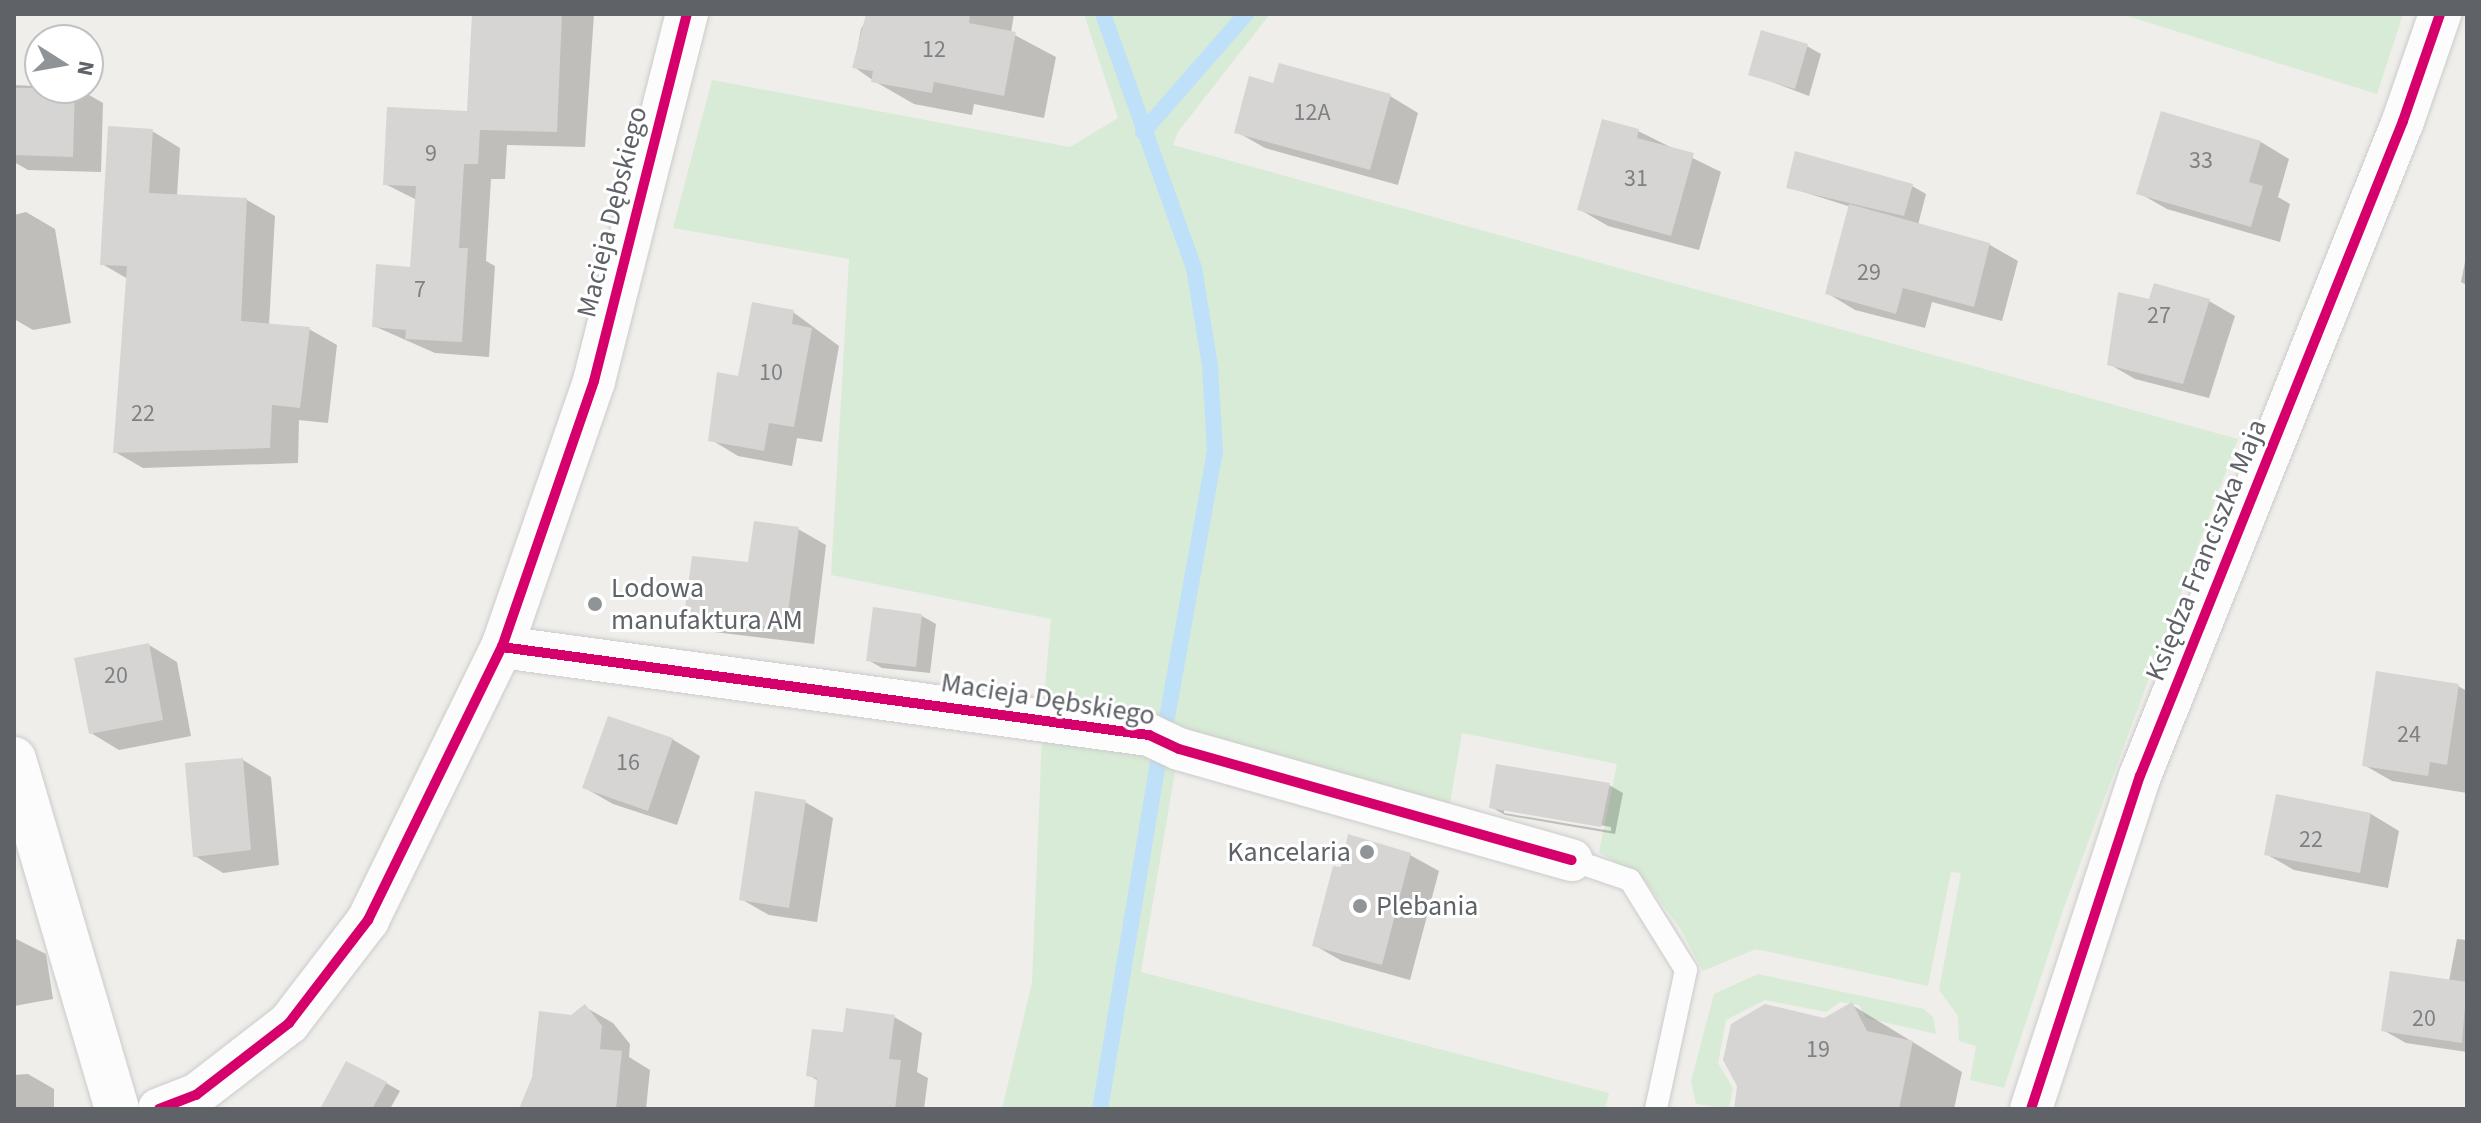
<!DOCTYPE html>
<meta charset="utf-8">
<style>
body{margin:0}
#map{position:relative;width:2481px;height:1123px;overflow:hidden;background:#efeeea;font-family:"Source Sans 3",sans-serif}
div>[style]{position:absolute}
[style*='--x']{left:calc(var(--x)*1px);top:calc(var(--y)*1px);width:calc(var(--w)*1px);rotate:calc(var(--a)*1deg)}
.green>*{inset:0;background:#d8ebd6}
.shadow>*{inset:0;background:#0003}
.stream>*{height:16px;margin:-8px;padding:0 8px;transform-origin:8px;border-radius:8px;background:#bfe0f9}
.building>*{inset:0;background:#d6d5d3}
.roads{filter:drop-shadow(0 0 2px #cbcccc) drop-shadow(0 0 2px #cbcccc)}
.lane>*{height:22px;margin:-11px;padding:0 11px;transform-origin:11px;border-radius:11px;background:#fdfcfc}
.street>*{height:42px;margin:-21px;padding:0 21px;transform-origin:21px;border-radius:21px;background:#fdfcfc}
.secondary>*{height:44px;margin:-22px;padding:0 22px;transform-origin:22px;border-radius:22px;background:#fdfcfc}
.cycleway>*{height:10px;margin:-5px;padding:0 5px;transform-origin:5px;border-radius:5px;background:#d6006c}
.dots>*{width:22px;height:22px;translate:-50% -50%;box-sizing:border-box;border:4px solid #fff;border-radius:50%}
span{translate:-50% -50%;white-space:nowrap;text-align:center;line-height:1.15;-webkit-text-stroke:6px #fff;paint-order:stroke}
.number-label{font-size:24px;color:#7e8184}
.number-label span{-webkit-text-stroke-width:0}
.street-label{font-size:28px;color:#5f6368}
.poi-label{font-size:28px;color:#5f6368}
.left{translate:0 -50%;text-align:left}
.right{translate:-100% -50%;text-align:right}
.frame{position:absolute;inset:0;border:16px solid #5f6368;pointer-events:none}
.north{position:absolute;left:24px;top:24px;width:80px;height:80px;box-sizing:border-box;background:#fff;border:2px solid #bfc1c3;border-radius:50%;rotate:101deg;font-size:22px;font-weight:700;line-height:32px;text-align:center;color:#5f6368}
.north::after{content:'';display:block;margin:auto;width:28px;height:36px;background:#919496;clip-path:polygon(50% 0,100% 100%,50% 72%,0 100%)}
</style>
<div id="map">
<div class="green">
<div style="clip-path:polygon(1084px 14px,1270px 14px,1178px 132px,1173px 145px,2238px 439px,2063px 910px,2004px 1088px,1970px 1080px,1976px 1046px,1959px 1041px,1958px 1016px,1939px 990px,1961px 873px,1951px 872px,1928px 986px,1756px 949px,1703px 971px,1680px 928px,1645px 881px,1599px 852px,1617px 764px,1462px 733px,1449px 809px,1188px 732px,1044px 699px,1051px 619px,831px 575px,849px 259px,673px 228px,712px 80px,1070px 147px,1118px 118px)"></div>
<div style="clip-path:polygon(2121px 14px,2403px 14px,2377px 94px)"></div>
<div style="clip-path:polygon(1042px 735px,1149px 749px,1176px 766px,1141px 972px,1609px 1093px,1605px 1109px,1002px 1109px,1032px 983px)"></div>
<div style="clip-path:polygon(1758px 974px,1924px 1009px,1933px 1017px,1936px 1034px,1866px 1018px,1859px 1005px,1840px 1002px,1826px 1012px,1765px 1000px,1726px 1020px,1718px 1063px,1733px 1088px,1729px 1109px,1696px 1104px,1691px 1081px,1714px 994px)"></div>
</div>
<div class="shadow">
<div style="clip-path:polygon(473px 14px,594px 14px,585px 147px,507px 145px,505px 179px,491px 179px,486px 261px,495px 266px,489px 357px,435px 353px,374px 326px,412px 269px,417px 200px,385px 184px,469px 113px)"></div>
<div style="clip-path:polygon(870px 14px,1014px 14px,1011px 33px,1056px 57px,1044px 118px,974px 104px,972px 115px,914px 104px,874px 81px,854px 67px,861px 29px)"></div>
<div style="clip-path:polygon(1807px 46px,1821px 54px,1809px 96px,1751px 74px)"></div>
<div style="clip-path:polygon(14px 85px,77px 88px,103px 103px,101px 172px,28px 170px,14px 162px)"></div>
<div style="clip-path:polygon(1274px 86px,1390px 96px,1418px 113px,1398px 185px,1265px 148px,1237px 132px)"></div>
<div style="clip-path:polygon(152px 131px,180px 148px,177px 196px,247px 200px,275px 216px,269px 325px,309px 329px,337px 345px,328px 423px,299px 420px,298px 463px,143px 468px,115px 452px,128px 279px,102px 264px)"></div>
<div style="clip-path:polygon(1638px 131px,1721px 172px,1699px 250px,1608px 226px,1579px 209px)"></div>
<div style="clip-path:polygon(2261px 142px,2289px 159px,2278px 197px,2290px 204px,2280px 242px,2167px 209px,2139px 193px)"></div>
<div style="clip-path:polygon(1912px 186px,1926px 194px,1918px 225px,1990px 245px,2018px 261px,2002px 321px,1932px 302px,1925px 328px,1855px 310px,1827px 293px,1851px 207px,1788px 187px)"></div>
<div style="clip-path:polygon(26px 212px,55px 229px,71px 323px,33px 330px,14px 319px,14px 215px)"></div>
<div style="clip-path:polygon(2467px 252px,2467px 285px,2461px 282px)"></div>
<div style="clip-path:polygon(2151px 301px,2209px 301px,2235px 316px,2209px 398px,2135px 379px,2109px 364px)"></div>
<div style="clip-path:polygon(793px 312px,839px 346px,822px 442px,797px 438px,792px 466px,738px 456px,710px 439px,740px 379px)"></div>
<div style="clip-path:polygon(798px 529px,826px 545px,814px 644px,714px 632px,686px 615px)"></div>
<div style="clip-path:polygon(922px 616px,936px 624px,930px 673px,882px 668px,868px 660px)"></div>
<div style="clip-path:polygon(149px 645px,177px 662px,191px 736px,119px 750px,91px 733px)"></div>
<div style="clip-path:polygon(2458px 686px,2467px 691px,2467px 793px,2392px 781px,2364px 765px)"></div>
<div style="clip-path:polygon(672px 739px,700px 756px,677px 825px,613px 804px,585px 788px)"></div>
<div style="clip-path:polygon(243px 760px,271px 777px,279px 865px,223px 873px,195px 856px)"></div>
<div style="clip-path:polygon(evenodd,1609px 785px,1623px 793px,1615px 834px,1505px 815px,1491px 807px,1609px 785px,1504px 809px,1611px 827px,1611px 831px,1504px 813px,1504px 809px)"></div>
<div style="clip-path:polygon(2277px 797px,2371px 814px,2399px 831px,2388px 888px,2294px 870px,2266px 854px)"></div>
<div style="clip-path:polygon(805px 802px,833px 818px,817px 922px,769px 915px,741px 899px)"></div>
<div style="clip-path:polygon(1410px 855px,1439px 871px,1410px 980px,1342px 961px,1314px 945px)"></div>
<div style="clip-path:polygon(14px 938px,46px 954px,53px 999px,14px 1006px)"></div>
<div style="clip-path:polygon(2457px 939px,2467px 940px,2467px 1052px,2406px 1043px,2383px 1030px,2449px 981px)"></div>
<div style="clip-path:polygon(1852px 1005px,1962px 1072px,1954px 1109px,1737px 1109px,1825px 1021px)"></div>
<div style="clip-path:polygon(585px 1007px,613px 1023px,630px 1044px,629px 1057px,650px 1070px,646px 1109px,521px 1109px,572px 1017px)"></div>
<div style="clip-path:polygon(894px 1017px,922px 1033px,917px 1072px,928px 1078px,924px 1109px,815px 1109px,819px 1081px,808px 1075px,845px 1035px)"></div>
<div style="clip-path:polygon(28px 1074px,54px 1089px,54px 1109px,14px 1109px,14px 1075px)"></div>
<div style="clip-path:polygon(386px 1083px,400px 1091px,390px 1109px,323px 1109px)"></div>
</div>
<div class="stream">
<div style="--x:1103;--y:14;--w:270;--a:70.3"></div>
<div style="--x:1194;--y:268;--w:99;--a:80.7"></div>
<div style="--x:1210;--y:366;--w:85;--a:86.6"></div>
<div style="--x:1215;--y:451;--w:272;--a:100.2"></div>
<div style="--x:1143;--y:132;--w:157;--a:-48.9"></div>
<div style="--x:1100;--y:1109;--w:356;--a:-80.5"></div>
</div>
<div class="building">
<div style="clip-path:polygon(472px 14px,562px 14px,557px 132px,480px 130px,478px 164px,464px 164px,459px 248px,468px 248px,462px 342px,405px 339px,406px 330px,372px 327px,376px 264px,410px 267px,416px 186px,383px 185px,387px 107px,467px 111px)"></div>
<div style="clip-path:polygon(866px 14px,970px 14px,969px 23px,1016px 32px,1004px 96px,934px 82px,932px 93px,871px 82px,873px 71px,852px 68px)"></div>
<div style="clip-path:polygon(1761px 30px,1808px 44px,1795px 89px,1748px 75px)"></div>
<div style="clip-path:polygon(1279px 63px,1391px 94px,1370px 170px,1234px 133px,1249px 76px,1273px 83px)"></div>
<div style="clip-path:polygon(14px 88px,75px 88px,73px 157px,14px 155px)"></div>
<div style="clip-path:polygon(2161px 111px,2261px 141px,2249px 182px,2263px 186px,2251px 227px,2136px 194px)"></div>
<div style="clip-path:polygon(1602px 119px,1639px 129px,1637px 138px,1694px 153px,1671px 236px,1577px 210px)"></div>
<div style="clip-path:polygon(108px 126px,153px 129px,149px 193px,247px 198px,241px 321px,310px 327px,300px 408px,272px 405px,270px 448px,113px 453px,127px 266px,100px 265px)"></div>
<div style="clip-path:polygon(1795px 151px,1913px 184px,1904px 216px,1786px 188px)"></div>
<div style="clip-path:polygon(1849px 204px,1990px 243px,1974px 307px,1903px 288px,1896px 314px,1825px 294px)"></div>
<div style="clip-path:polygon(2154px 283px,2210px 299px,2183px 384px,2107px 365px,2118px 292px,2149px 299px)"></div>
<div style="clip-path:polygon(752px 302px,794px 310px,792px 324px,812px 328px,794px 427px,769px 423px,764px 451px,708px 441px,717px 372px,738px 376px)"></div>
<div style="clip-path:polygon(754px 521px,799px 527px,786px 629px,684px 616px,692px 556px,748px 562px)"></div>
<div style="clip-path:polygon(873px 607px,922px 614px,916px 667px,866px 661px)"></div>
<div style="clip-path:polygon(149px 643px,163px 720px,89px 734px,74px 658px)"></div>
<div style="clip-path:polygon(2376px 671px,2459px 684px,2447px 765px,2430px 762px,2428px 776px,2362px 766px)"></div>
<div style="clip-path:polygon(608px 716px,673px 738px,648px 811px,582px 788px)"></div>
<div style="clip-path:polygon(243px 758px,251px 850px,193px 857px,185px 763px)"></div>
<div style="clip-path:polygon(1496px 764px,1610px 783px,1601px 827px,1489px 808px)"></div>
<div style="clip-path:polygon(755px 791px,806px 800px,789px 908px,739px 900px)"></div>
<div style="clip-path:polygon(2276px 794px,2371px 813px,2360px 873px,2264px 855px)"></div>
<div style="clip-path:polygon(1348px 834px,1411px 853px,1382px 965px,1312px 946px,1333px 866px,1341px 867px)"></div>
<div style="clip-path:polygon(2390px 971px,2467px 982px,2462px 1043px,2381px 1031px)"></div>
<div style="clip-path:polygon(1852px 1002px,1867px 1031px,1913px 1041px,1899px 1109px,1734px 1109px,1737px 1086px,1723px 1060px,1731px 1024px,1765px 1004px,1824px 1018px)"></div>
<div style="clip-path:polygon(585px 1004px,602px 1026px,600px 1049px,622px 1051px,616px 1109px,519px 1109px,532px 1077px,539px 1011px,571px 1015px)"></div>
<div style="clip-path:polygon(846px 1008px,895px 1015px,889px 1059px,901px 1060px,895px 1109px,814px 1109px,817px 1078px,806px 1076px,812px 1029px,843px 1032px)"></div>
<div style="clip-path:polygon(346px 1061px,387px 1082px,372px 1109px,320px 1109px)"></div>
</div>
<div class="roads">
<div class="lane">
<div style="--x:1572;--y:860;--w:61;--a:19"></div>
<div style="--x:1630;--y:880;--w:106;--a:58.1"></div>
<div style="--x:1686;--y:970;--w:142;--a:102.2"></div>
</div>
<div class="street">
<div style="--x:502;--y:647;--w:653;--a:7.75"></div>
<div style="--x:1149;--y:735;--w:33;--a:25"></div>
<div style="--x:1179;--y:749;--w:408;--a:15.8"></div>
<div style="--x:159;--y:1109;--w:40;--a:-21"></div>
<div style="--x:196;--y:1095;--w:118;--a:-37.7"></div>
<div style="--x:289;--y:1023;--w:130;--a:-52.5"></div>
<div style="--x:368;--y:920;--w:304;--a:-63.9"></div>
<div style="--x:502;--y:647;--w:281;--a:-70.9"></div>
<div style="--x:594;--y:381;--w:379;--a:-75.8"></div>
<div style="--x:2031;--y:1109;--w:350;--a:-71.9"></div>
<div style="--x:2140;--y:776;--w:706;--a:-68.12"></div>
<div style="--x:2403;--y:121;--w:113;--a:-70.9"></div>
</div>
<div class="secondary">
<div style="--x:14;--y:759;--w:365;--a:73.6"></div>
</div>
</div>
<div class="cycleway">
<div style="--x:502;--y:647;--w:653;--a:7.75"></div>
<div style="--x:1149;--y:735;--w:33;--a:25"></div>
<div style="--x:1179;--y:749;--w:408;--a:15.8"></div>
<div style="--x:159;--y:1109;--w:40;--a:-21"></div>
<div style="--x:196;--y:1095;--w:118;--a:-37.7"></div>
<div style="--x:289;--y:1023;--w:130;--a:-52.5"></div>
<div style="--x:368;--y:920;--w:304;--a:-63.9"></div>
<div style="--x:502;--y:647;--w:281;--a:-70.9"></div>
<div style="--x:594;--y:381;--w:379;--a:-75.8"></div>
<div style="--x:2031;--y:1109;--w:350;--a:-71.9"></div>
<div style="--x:2140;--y:776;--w:706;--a:-68.12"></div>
<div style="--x:2403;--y:121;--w:113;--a:-70.9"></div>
</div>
<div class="dots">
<div style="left:595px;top:604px;background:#919496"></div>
<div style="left:1367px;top:852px;background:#919496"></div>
<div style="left:1360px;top:906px;background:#919496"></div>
</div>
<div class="number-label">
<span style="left:934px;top:50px">12</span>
<span style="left:1312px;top:113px">12A</span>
<span style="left:431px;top:154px">9</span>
<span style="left:2201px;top:161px">33</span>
<span style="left:1636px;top:179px">31</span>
<span style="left:1869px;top:273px">29</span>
<span style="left:420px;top:290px">7</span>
<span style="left:2159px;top:316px">27</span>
<span style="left:771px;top:373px">10</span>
<span style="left:143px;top:414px">22</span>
<span style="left:116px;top:676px">20</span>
<span style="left:2409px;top:735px">24</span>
<span style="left:628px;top:763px">16</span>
<span style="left:2311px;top:840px">22</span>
<span style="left:2424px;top:1019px">20</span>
<span style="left:1818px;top:1050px">19</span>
</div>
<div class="street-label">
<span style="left:612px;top:212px;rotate:-76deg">Macieja Dębskiego</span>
<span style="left:2206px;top:550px;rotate:-68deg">Księdza Franciszka Maja</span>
<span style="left:1048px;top:699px;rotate:9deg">Macieja Dębskiego</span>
</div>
<div class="poi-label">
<span class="left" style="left:611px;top:604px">Lodowa<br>manufaktura AM</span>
<span class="right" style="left:1351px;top:852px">Kancelaria</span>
<span class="left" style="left:1376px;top:906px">Plebania</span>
</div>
<div class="frame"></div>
<div class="north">N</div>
</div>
